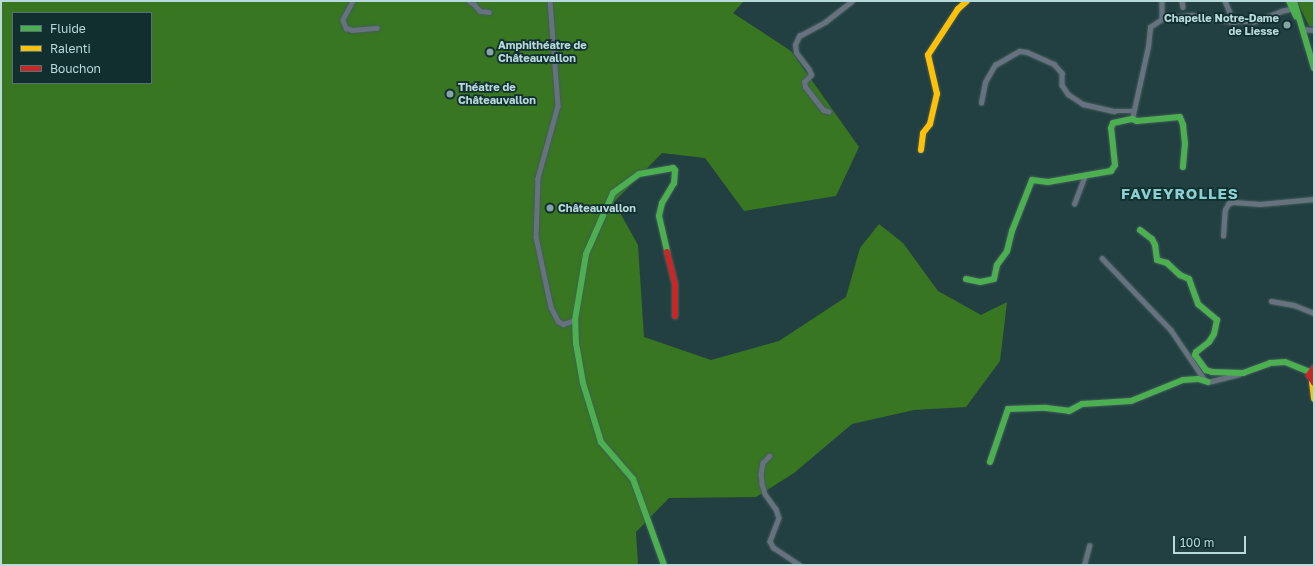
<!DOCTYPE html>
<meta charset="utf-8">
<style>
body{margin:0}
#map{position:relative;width:1315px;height:566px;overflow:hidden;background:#224041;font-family:"Golos Text",sans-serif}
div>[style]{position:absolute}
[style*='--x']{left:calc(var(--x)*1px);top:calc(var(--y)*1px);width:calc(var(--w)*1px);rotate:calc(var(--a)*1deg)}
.forest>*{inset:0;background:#387622}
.roads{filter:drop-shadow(0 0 1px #435c5d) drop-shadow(0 0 1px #435c5d)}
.street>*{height:4.5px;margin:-2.25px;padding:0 2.25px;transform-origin:2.25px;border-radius:2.25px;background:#66727e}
.fast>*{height:6px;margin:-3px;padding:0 3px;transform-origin:3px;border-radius:3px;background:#4caf50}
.slow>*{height:6px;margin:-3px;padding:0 3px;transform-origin:3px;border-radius:3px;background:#ffc107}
.jam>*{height:6px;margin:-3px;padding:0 3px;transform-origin:3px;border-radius:3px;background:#c62828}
.dots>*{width:11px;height:11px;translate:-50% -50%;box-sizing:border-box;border:2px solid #122f30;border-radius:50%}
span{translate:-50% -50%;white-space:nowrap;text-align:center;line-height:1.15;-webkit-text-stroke:3.5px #122f30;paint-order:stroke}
.poi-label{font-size:11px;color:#b9dadb;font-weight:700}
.right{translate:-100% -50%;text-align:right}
.left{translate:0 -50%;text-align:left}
.district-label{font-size:15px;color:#8ad0d2;font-weight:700;letter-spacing:1px}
.frame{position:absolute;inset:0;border:2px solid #b9dadb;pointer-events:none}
.legend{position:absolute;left:12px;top:12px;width:140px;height:72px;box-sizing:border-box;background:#122f30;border:1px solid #557374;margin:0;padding:5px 7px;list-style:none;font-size:12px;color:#b9dadb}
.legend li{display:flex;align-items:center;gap:8px;height:20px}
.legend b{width:20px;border:1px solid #557374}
.scale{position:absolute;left:1173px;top:536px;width:73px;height:18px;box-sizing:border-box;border:2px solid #b9dadb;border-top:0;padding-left:5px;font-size:12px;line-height:14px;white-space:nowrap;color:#b9dadb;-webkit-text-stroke:3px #122f30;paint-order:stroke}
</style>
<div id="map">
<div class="forest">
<div style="clip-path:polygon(evenodd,1px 1px,744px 1px,733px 13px,791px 51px,859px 147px,836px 196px,744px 211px,705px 158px,662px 153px,614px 202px,638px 245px,644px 337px,711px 360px,779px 341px,846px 297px,860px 248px,879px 224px,903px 243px,938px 291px,981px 315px,1007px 302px,1000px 361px,966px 407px,914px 410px,852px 424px,794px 473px,756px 497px,669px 498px,636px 532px,638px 565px,1px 565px,1px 1px,13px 13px,151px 13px,151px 83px,13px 83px,13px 13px)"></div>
<div style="clip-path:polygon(1297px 1px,1314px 1px,1314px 27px,1309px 26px)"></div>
</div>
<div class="roads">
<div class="street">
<div style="--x:353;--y:1;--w:21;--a:118"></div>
<div style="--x:343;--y:20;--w:9;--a:69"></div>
<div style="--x:346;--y:28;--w:6;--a:18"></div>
<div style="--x:352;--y:30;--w:25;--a:-5"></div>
<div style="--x:469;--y:1;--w:6;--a:31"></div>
<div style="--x:474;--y:4;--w:9;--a:49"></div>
<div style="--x:480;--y:11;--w:9;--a:6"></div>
<div style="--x:550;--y:1;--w:105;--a:85.6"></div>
<div style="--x:558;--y:106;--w:75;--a:105.5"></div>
<div style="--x:538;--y:178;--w:59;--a:91.9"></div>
<div style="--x:536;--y:237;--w:72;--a:77.9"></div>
<div style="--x:551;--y:307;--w:16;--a:63"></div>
<div style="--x:558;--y:321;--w:6;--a:31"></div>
<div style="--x:563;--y:324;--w:13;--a:-18"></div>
<div style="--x:1162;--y:1;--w:18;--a:90"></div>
<div style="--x:1182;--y:1;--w:6;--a:81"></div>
<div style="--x:1225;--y:1;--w:23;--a:67"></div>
<div style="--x:1302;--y:29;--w:12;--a:5"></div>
<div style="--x:981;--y:103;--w:21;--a:-79"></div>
<div style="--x:985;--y:82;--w:20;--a:-60"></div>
<div style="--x:995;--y:65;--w:28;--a:-30"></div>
<div style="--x:1019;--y:51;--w:8;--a:7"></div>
<div style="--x:1027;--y:52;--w:30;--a:24"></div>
<div style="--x:1054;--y:64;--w:12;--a:48"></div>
<div style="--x:1062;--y:73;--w:12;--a:90"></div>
<div style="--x:1062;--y:85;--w:11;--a:56"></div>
<div style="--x:1068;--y:94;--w:18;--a:34"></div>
<div style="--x:1083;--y:104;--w:32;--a:13"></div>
<div style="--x:1114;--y:111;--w:20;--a:0"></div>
<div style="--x:829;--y:112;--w:6;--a:-162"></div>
<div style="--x:823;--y:110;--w:29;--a:-128"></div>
<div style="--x:805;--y:87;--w:5;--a:-101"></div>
<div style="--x:804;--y:82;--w:10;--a:-45"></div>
<div style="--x:811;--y:75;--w:5;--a:-112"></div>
<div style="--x:809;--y:70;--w:21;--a:-127"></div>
<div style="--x:796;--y:53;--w:8;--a:-97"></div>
<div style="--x:795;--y:45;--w:10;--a:-66"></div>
<div style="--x:799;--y:36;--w:30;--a:-28"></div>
<div style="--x:825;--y:22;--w:34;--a:-38"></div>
<div style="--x:1132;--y:119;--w:74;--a:-77.5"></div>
<div style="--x:1148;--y:47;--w:20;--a:-84"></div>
<div style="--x:1150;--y:27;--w:14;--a:-34"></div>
<div style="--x:1162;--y:19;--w:30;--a:-8"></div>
<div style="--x:1192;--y:15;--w:43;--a:9.5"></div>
<div style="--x:1234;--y:22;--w:19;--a:0"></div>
<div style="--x:1253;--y:22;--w:30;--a:-21"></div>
<div style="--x:1281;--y:11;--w:13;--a:-13"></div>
<div style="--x:1074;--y:204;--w:31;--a:-69"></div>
<div style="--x:1223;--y:236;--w:26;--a:-86"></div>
<div style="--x:1225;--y:210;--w:7;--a:-63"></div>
<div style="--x:1228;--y:204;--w:5;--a:-22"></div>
<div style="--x:1233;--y:202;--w:27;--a:4"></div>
<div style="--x:1260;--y:204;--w:54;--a:-5.3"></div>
<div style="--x:1102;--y:258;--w:100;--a:46.2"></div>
<div style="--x:1171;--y:330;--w:59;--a:56"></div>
<div style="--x:1204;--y:379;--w:5;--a:37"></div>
<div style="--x:1208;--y:382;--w:32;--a:-14"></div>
<div style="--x:1271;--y:301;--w:23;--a:10"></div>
<div style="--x:1294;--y:305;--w:22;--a:22"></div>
<div style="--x:770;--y:456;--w:10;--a:135"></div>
<div style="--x:763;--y:463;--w:11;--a:100"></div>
<div style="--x:761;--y:474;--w:10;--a:84"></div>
<div style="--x:762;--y:484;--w:10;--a:73"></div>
<div style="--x:765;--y:494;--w:19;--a:54"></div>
<div style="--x:776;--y:509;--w:9;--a:72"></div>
<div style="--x:779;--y:518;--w:25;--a:111"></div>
<div style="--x:770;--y:541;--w:7;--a:63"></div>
<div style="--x:773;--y:547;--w:32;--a:34"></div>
<div style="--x:1084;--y:565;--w:20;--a:-75"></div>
</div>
<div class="fast">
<div style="--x:1289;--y:1;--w:17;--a:65"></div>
<div style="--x:1294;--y:1;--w:70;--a:73.4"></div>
<div style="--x:1140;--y:230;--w:15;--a:37"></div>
<div style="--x:1152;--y:239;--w:7;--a:63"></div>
<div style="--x:1155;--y:245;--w:15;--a:82"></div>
<div style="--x:1157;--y:260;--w:10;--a:17"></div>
<div style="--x:1167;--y:263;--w:18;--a:43"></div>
<div style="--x:1180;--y:275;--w:10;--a:24"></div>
<div style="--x:1189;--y:279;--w:27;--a:70"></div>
<div style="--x:1198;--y:304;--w:25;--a:40"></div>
<div style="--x:1217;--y:320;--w:14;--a:102"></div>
<div style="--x:1214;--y:334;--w:9;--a:122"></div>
<div style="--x:1209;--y:342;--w:16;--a:142"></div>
<div style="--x:1196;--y:352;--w:3;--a:108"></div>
<div style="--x:1195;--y:355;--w:19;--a:54"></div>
<div style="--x:1206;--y:370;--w:6;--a:18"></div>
<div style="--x:1212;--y:372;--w:31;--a:2"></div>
<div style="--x:1243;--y:373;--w:29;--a:-20"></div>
<div style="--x:1270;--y:363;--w:15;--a:-4"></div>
<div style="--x:1285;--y:362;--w:27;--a:22"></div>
<div style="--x:966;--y:279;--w:14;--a:12"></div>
<div style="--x:980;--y:282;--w:14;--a:-12"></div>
<div style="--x:994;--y:279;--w:14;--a:-78"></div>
<div style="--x:997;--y:265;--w:17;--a:-54"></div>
<div style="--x:1007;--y:251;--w:21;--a:-76"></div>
<div style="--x:1012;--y:231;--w:55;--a:-68.6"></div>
<div style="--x:1032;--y:180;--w:16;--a:7"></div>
<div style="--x:1048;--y:182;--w:64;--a:-9.9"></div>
<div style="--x:1111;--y:171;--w:7;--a:-56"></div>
<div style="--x:1115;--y:165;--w:37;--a:-96"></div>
<div style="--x:1111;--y:128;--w:5;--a:-68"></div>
<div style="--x:1113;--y:123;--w:19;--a:-12"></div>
<div style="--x:1132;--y:119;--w:5;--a:22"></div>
<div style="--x:1137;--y:121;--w:43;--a:-5.3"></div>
<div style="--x:1180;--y:117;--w:9;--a:69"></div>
<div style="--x:1183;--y:125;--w:18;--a:84"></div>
<div style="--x:1185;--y:143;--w:24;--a:95"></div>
<div style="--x:990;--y:462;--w:56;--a:-71.2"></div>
<div style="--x:1008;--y:409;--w:38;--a:-2"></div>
<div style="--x:1046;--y:408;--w:23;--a:7"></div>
<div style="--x:1069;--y:411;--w:15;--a:-28"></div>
<div style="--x:1082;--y:404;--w:49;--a:-3.5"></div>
<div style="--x:1131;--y:401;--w:56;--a:-22"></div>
<div style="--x:1183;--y:380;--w:15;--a:-4"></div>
<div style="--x:1198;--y:379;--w:10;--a:17"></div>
<div style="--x:664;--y:565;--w:91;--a:-109.8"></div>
<div style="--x:633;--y:479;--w:49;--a:-130.9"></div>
<div style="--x:601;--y:442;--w:62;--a:-107"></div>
<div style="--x:583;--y:383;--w:40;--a:-100"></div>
<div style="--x:576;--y:344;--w:24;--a:-92"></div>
<div style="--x:575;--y:320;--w:67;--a:-80.5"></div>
<div style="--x:586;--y:254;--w:67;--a:-66.1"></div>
<div style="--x:613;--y:193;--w:32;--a:-36"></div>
<div style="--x:639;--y:174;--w:35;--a:-10"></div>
<div style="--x:673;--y:168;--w:3;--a:45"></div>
<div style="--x:675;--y:170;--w:13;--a:94"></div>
<div style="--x:674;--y:183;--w:23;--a:121"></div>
<div style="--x:662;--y:203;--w:13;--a:103"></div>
<div style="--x:659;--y:216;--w:37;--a:77"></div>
</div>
<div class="slow">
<div style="--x:921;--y:150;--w:17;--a:-83"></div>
<div style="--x:923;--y:133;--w:11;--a:-52"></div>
<div style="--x:930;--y:124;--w:31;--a:-77"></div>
<div style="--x:937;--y:94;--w:40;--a:-103"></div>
<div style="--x:928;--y:55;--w:55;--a:-56.9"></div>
<div style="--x:958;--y:9;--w:12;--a:-42"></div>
<div style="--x:1312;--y:382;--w:17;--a:83"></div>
</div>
<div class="jam">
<div style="--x:667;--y:252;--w:34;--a:76"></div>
<div style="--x:675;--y:285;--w:31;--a:90"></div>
<div style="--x:1314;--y:368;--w:9;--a:126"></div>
<div style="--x:1309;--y:375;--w:9;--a:58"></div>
</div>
</div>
<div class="dots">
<div style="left:1287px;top:25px;background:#84a4a5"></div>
<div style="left:490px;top:52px;background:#84a4a5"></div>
<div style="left:450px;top:94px;background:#84a4a5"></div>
<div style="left:550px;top:208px;background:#84a4a5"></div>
</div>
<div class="poi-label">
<span class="right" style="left:1279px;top:25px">Chapelle Notre-Dame<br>de Liesse</span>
<span class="left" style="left:498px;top:52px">Amphithéatre de<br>Châteauvallon</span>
<span class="left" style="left:458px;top:94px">Théatre de<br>Châteauvallon</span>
<span class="left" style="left:558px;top:208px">Châteauvallon</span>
</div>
<div class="district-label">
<span style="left:1180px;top:194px">FAVEYROLLES</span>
</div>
<div class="frame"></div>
<ul class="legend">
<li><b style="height:5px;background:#4caf50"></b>Fluide</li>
<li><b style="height:5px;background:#ffc107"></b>Ralenti</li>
<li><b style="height:5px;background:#c62828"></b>Bouchon</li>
</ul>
<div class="scale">100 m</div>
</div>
